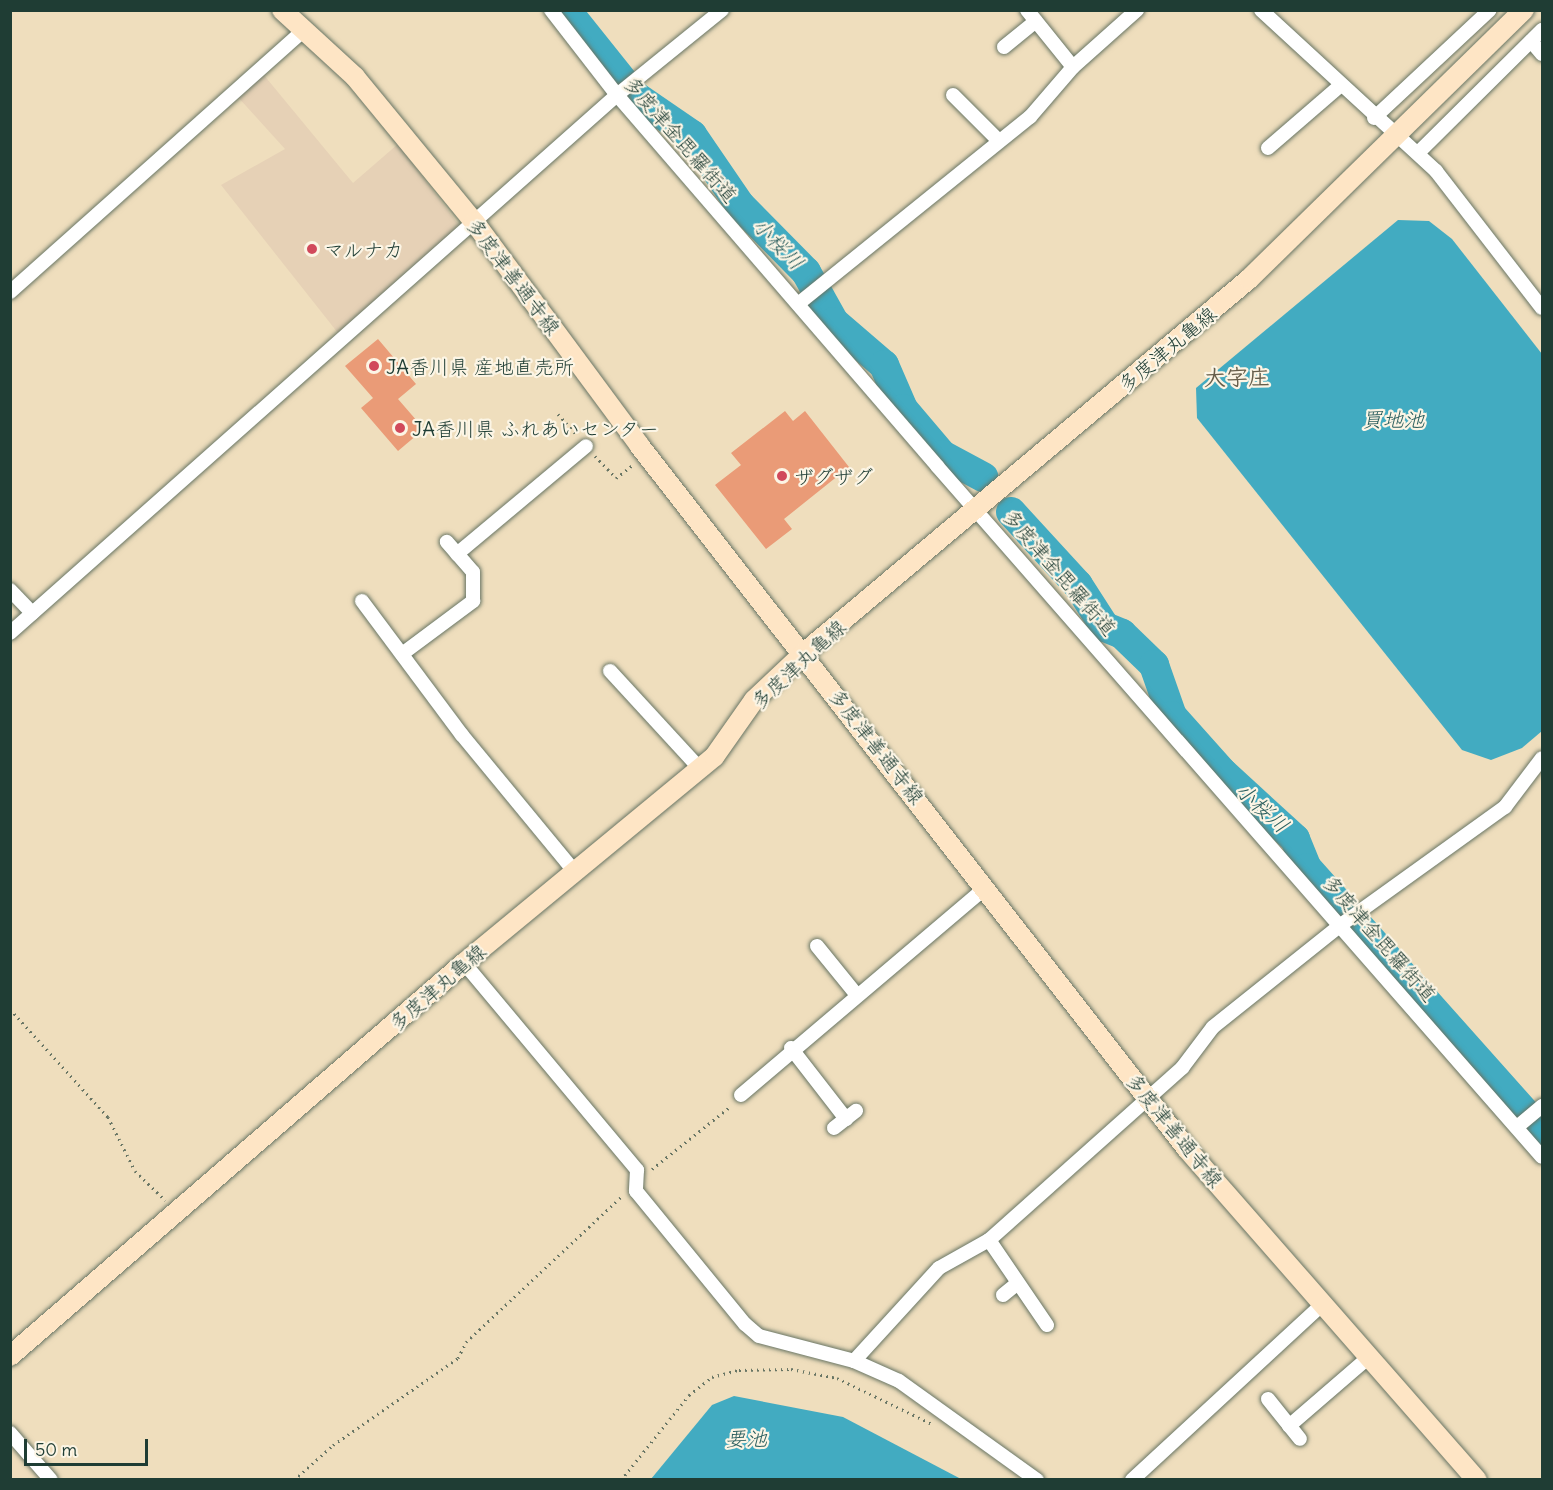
<!DOCTYPE html>
<meta charset="utf-8">
<style>
body{margin:0}
#map{position:relative;width:1553px;height:1490px;overflow:hidden;background:#efdebd;font-family:Delius,"Klee One",sans-serif}
div>[style]{position:absolute}
[style*='--x']{left:calc(var(--x)*1px);top:calc(var(--y)*1px);width:calc(var(--w)*1px);rotate:calc(var(--a)*1deg)}
.built>*{inset:0;background:#e6d1b6}
.water>*{inset:0;background:#42abc1}
.river>*{height:30px;margin:-15px;padding:0 15px;transform-origin:15px;border-radius:15px;background:#42abc1}
.building>*{inset:0;background:#ea9b77}
.path>*{height:3px;margin-top:-1.5px;transform-origin:0;background:repeating-linear-gradient(90deg,#687564 0 1.5px,transparent 0 6px)}
.roads{filter:drop-shadow(0 0 2px #687564) drop-shadow(0 0 2px #687564)}
.minor>*{height:14px;margin:-7px;padding:0 7px;transform-origin:7px;border-radius:7px;background:#fff}
.secondary>*{height:20px;margin:-10px;padding:0 10px;transform-origin:10px;border-radius:10px;background:#fee5c5}
.dots>*{width:16px;height:16px;translate:-50% -50%;box-sizing:border-box;border:3px solid #fcf5e5;border-radius:50%}
span{translate:-50% -50%;white-space:nowrap;text-align:center;line-height:1.15;-webkit-text-stroke:4.5px #fcf5e5;paint-order:stroke}
.street-label{font-size:20px;color:#1f3d34}
.poi-label{font-size:20px;color:#1f3d34}
.left{translate:0 -50%;text-align:left}
.water-label{font-size:21px;color:#2a5e5e;font-style:italic}
.quarter-label{font-size:22px;color:#665e4b;font-weight:700}
.frame{position:absolute;inset:0;border:12px solid #1f3d34;pointer-events:none}
.scale{position:absolute;left:24px;top:1439px;width:124px;height:27px;box-sizing:border-box;border:3px solid #1f3d34;border-top:0;padding-left:8px;font-size:18px;line-height:21px;white-space:nowrap;color:#1f3d34;-webkit-text-stroke:4px #fcf5e5;paint-order:stroke}
</style>
<div id="map">
<div class="built">
<div style="clip-path:polygon(263px 74px,353px 183px,398px 144px,461px 228px,338px 333px,221px 185px,285px 149px,237px 96px)"></div>
</div>
<div class="water">
<div style="clip-path:polygon(1398px 220px,1429px 221px,1452px 239px,1542px 354px,1542px 731px,1522px 748px,1491px 760px,1462px 750px,1197px 418px,1196px 388px)"></div>
<div style="clip-path:polygon(734px 1396px,843px 1417px,961px 1479px,651px 1479px,712px 1405px)"></div>
</div>
<div class="river">
<div style="--x:566;--y:10;--w:110;--a:51.3"></div>
<div style="--x:635;--y:96;--w:69;--a:34.4"></div>
<div style="--x:692;--y:135;--w:85;--a:55.6"></div>
<div style="--x:740;--y:205;--w:94;--a:45.4"></div>
<div style="--x:806;--y:272;--w:57;--a:60.8"></div>
<div style="--x:834;--y:322;--w:66;--a:40.7"></div>
<div style="--x:884;--y:365;--w:48;--a:66.6"></div>
<div style="--x:903;--y:409;--w:60;--a:49.7"></div>
<div style="--x:942;--y:455;--w:47;--a:28.2"></div>
<div style="--x:1011;--y:512;--w:99;--a:47.5"></div>
<div style="--x:1078;--y:585;--w:50;--a:57.3"></div>
<div style="--x:1105;--y:627;--w:18;--a:22"></div>
<div style="--x:1122;--y:634;--w:45;--a:44.1"></div>
<div style="--x:1154;--y:665;--w:54;--a:70.6"></div>
<div style="--x:1172;--y:716;--w:75;--a:48.2"></div>
<div style="--x:1222;--y:772;--w:99;--a:42.5"></div>
<div style="--x:1295;--y:839;--w:31;--a:68"></div>
<div style="--x:1307;--y:868;--w:353;--a:48.3"></div>
</div>
<div class="building">
<div style="clip-path:polygon(378px 339px,416px 384px,398px 399px,424px 429px,398px 451px,361px 408px,373px 398px,345px 366px)"></div>
<div style="clip-path:polygon(785px 411px,793px 421px,805px 411px,849px 467px,784px 519px,792px 529px,766px 549px,715px 485px,741px 465px,731px 453px)"></div>
</div>
<div class="path">
<div style="--x:558;--y:414;--w:28;--a:48"></div>
<div style="--x:595;--y:456;--w:30;--a:46"></div>
<div style="--x:616;--y:478;--w:23;--a:-38"></div>
<div style="--x:10;--y:1009;--w:146;--a:47.8"></div>
<div style="--x:108;--y:1117;--w:60;--a:63.4"></div>
<div style="--x:135;--y:1171;--w:42;--a:44"></div>
<div style="--x:652;--y:1169;--w:101;--a:-38.6"></div>
<div style="--x:294;--y:1480;--w:52;--a:-41.9"></div>
<div style="--x:333;--y:1445;--w:152;--a:-34.8"></div>
<div style="--x:458;--y:1358;--w:18;--a:-63"></div>
<div style="--x:466;--y:1342;--w:214;--a:-43.1"></div>
<div style="--x:621;--y:1480;--w:109;--a:-51.3"></div>
<div style="--x:689;--y:1395;--w:29;--a:-38"></div>
<div style="--x:712;--y:1377;--w:28;--a:-15"></div>
<div style="--x:739;--y:1370;--w:52;--a:-1.1"></div>
<div style="--x:791;--y:1369;--w:47;--a:11.1"></div>
<div style="--x:837;--y:1378;--w:106;--a:25.8"></div>
</div>
<div class="roads">
<div class="minor">
<div style="--x:551;--y:10;--w:108;--a:52.2"></div>
<div style="--x:617;--y:95;--w:490;--a:49.2"></div>
<div style="--x:937;--y:466;--w:918;--a:48.8"></div>
<div style="--x:1027;--y:10;--w:73;--a:51.1"></div>
<div style="--x:1261;--y:10;--w:238;--a:42.6"></div>
<div style="--x:1436;--y:171;--w:173;--a:52.3"></div>
<div style="--x:1531;--y:41;--w:17;--a:50"></div>
<div style="--x:1004;--y:47;--w:41;--a:-39.1"></div>
<div style="--x:953;--y:95;--w:64;--a:45"></div>
<div style="--x:1374;--y:118;--w:158;--a:-43"></div>
<div style="--x:1268;--y:148;--w:96;--a:-40.8"></div>
<div style="--x:1418;--y:153;--w:175;--a:-44.8"></div>
<div style="--x:10;--y:292;--w:395;--a:-41.7"></div>
<div style="--x:798;--y:304;--w:298;--a:-38.9"></div>
<div style="--x:1030;--y:117;--w:66;--a:-49.3"></div>
<div style="--x:1073;--y:67;--w:86;--a:-41.7"></div>
<div style="--x:457;--y:554;--w:168;--a:-39.9"></div>
<div style="--x:10;--y:590;--w:32;--a:46"></div>
<div style="--x:362;--y:601;--w:167;--a:53.3"></div>
<div style="--x:462;--y:735;--w:178;--a:50.5"></div>
<div style="--x:10;--y:633;--w:811;--a:-41.55"></div>
<div style="--x:617;--y:95;--w:135;--a:-39"></div>
<div style="--x:402;--y:654;--w:89;--a:-36.7"></div>
<div style="--x:473;--y:601;--w:29;--a:-90"></div>
<div style="--x:473;--y:572;--w:40;--a:-131"></div>
<div style="--x:610;--y:671;--w:133;--a:47.4"></div>
<div style="--x:817;--y:946;--w:62;--a:50.9"></div>
<div style="--x:464;--y:963;--w:270;--a:50.1"></div>
<div style="--x:637;--y:1170;--w:21;--a:93"></div>
<div style="--x:636;--y:1191;--w:172;--a:50.7"></div>
<div style="--x:745;--y:1324;--w:18;--a:41"></div>
<div style="--x:759;--y:1336;--w:98;--a:14.7"></div>
<div style="--x:854;--y:1361;--w:49;--a:24"></div>
<div style="--x:899;--y:1381;--w:170;--a:35.7"></div>
<div style="--x:791;--y:1048;--w:90;--a:52.2"></div>
<div style="--x:741;--y:1095;--w:321;--a:-40.3"></div>
<div style="--x:1517;--y:1127;--w:33;--a:-40"></div>
<div style="--x:834;--y:1128;--w:28;--a:-38"></div>
<div style="--x:989;--y:1240;--w:103;--a:55.7"></div>
<div style="--x:1003;--y:1295;--w:19;--a:-39"></div>
<div style="--x:854;--y:1361;--w:126;--a:-47.6"></div>
<div style="--x:939;--y:1268;--w:57;--a:-29.2"></div>
<div style="--x:989;--y:1240;--w:259;--a:-41.7"></div>
<div style="--x:1182;--y:1068;--w:51;--a:-52.9"></div>
<div style="--x:1213;--y:1027;--w:165;--a:-38.6"></div>
<div style="--x:1342;--y:924;--w:201;--a:-35.7"></div>
<div style="--x:1505;--y:807;--w:61;--a:-52.9"></div>
<div style="--x:1268;--y:1399;--w:51;--a:51.3"></div>
<div style="--x:1289;--y:1426;--w:106;--a:-40.8"></div>
<div style="--x:10;--y:1433;--w:62;--a:48.9"></div>
<div style="--x:1132;--y:1480;--w:260;--a:-42.7"></div>
</div>
<div class="secondary">
<div style="--x:282;--y:10;--w:99;--a:42.5"></div>
<div style="--x:355;--y:77;--w:189;--a:50.6"></div>
<div style="--x:475;--y:223;--w:276;--a:53.5"></div>
<div style="--x:639;--y:445;--w:892;--a:52.1"></div>
<div style="--x:1187;--y:1149;--w:440;--a:48.8"></div>
<div style="--x:10;--y:1356;--w:600;--a:-40.88"></div>
<div style="--x:464;--y:963;--w:324;--a:-39.5"></div>
<div style="--x:714;--y:757;--w:70;--a:-54.9"></div>
<div style="--x:754;--y:700;--w:70;--a:-43.3"></div>
<div style="--x:805;--y:652;--w:580;--a:-40.03"></div>
<div style="--x:1249;--y:279;--w:385;--a:-44.4"></div>
</div>
</div>
<div class="dots">
<div style="left:312px;top:249px;background:#d1495b"></div>
<div style="left:374px;top:366px;background:#d1495b"></div>
<div style="left:400px;top:428px;background:#d1495b"></div>
<div style="left:782px;top:476px;background:#d1495b"></div>
</div>
<div class="street-label">
<span style="left:681px;top:139px;rotate:49deg">多度津金毘羅街道</span>
<span style="left:514px;top:276px;rotate:53deg">多度津善通寺線</span>
<span style="left:1167px;top:349px;rotate:-40deg">多度津丸亀線</span>
<span style="left:1060px;top:572px;rotate:49deg">多度津金毘羅街道</span>
<span style="left:798px;top:664px;rotate:-43deg">多度津丸亀線</span>
<span style="left:877px;top:746px;rotate:52deg">多度津善通寺線</span>
<span style="left:1380px;top:938px;rotate:49deg">多度津金毘羅街道</span>
<span style="left:437px;top:987px;rotate:-41deg">多度津丸亀線</span>
<span style="left:1175px;top:1130px;rotate:51deg">多度津善通寺線</span>
</div>
<div class="poi-label">
<span class="left" style="left:324px;top:249px">マルナカ</span>
<span class="left" style="left:386px;top:366px">JA香川県 産地直売所</span>
<span class="left" style="left:412px;top:428px">JA香川県 ふれあいセンター</span>
<span class="left" style="left:794px;top:476px">ザグザグ</span>
</div>
<div class="water-label">
<span style="left:778px;top:244px;rotate:46deg">小桜川</span>
<span style="left:1393px;top:420px">買地池</span>
<span style="left:1262px;top:808px;rotate:42deg">小桜川</span>
<span style="left:746px;top:1439px">要池</span>
</div>
<div class="quarter-label">
<span style="left:1237px;top:378px">大字庄</span>
</div>
<div class="frame"></div>
<div class="scale">50 m</div>
</div>
